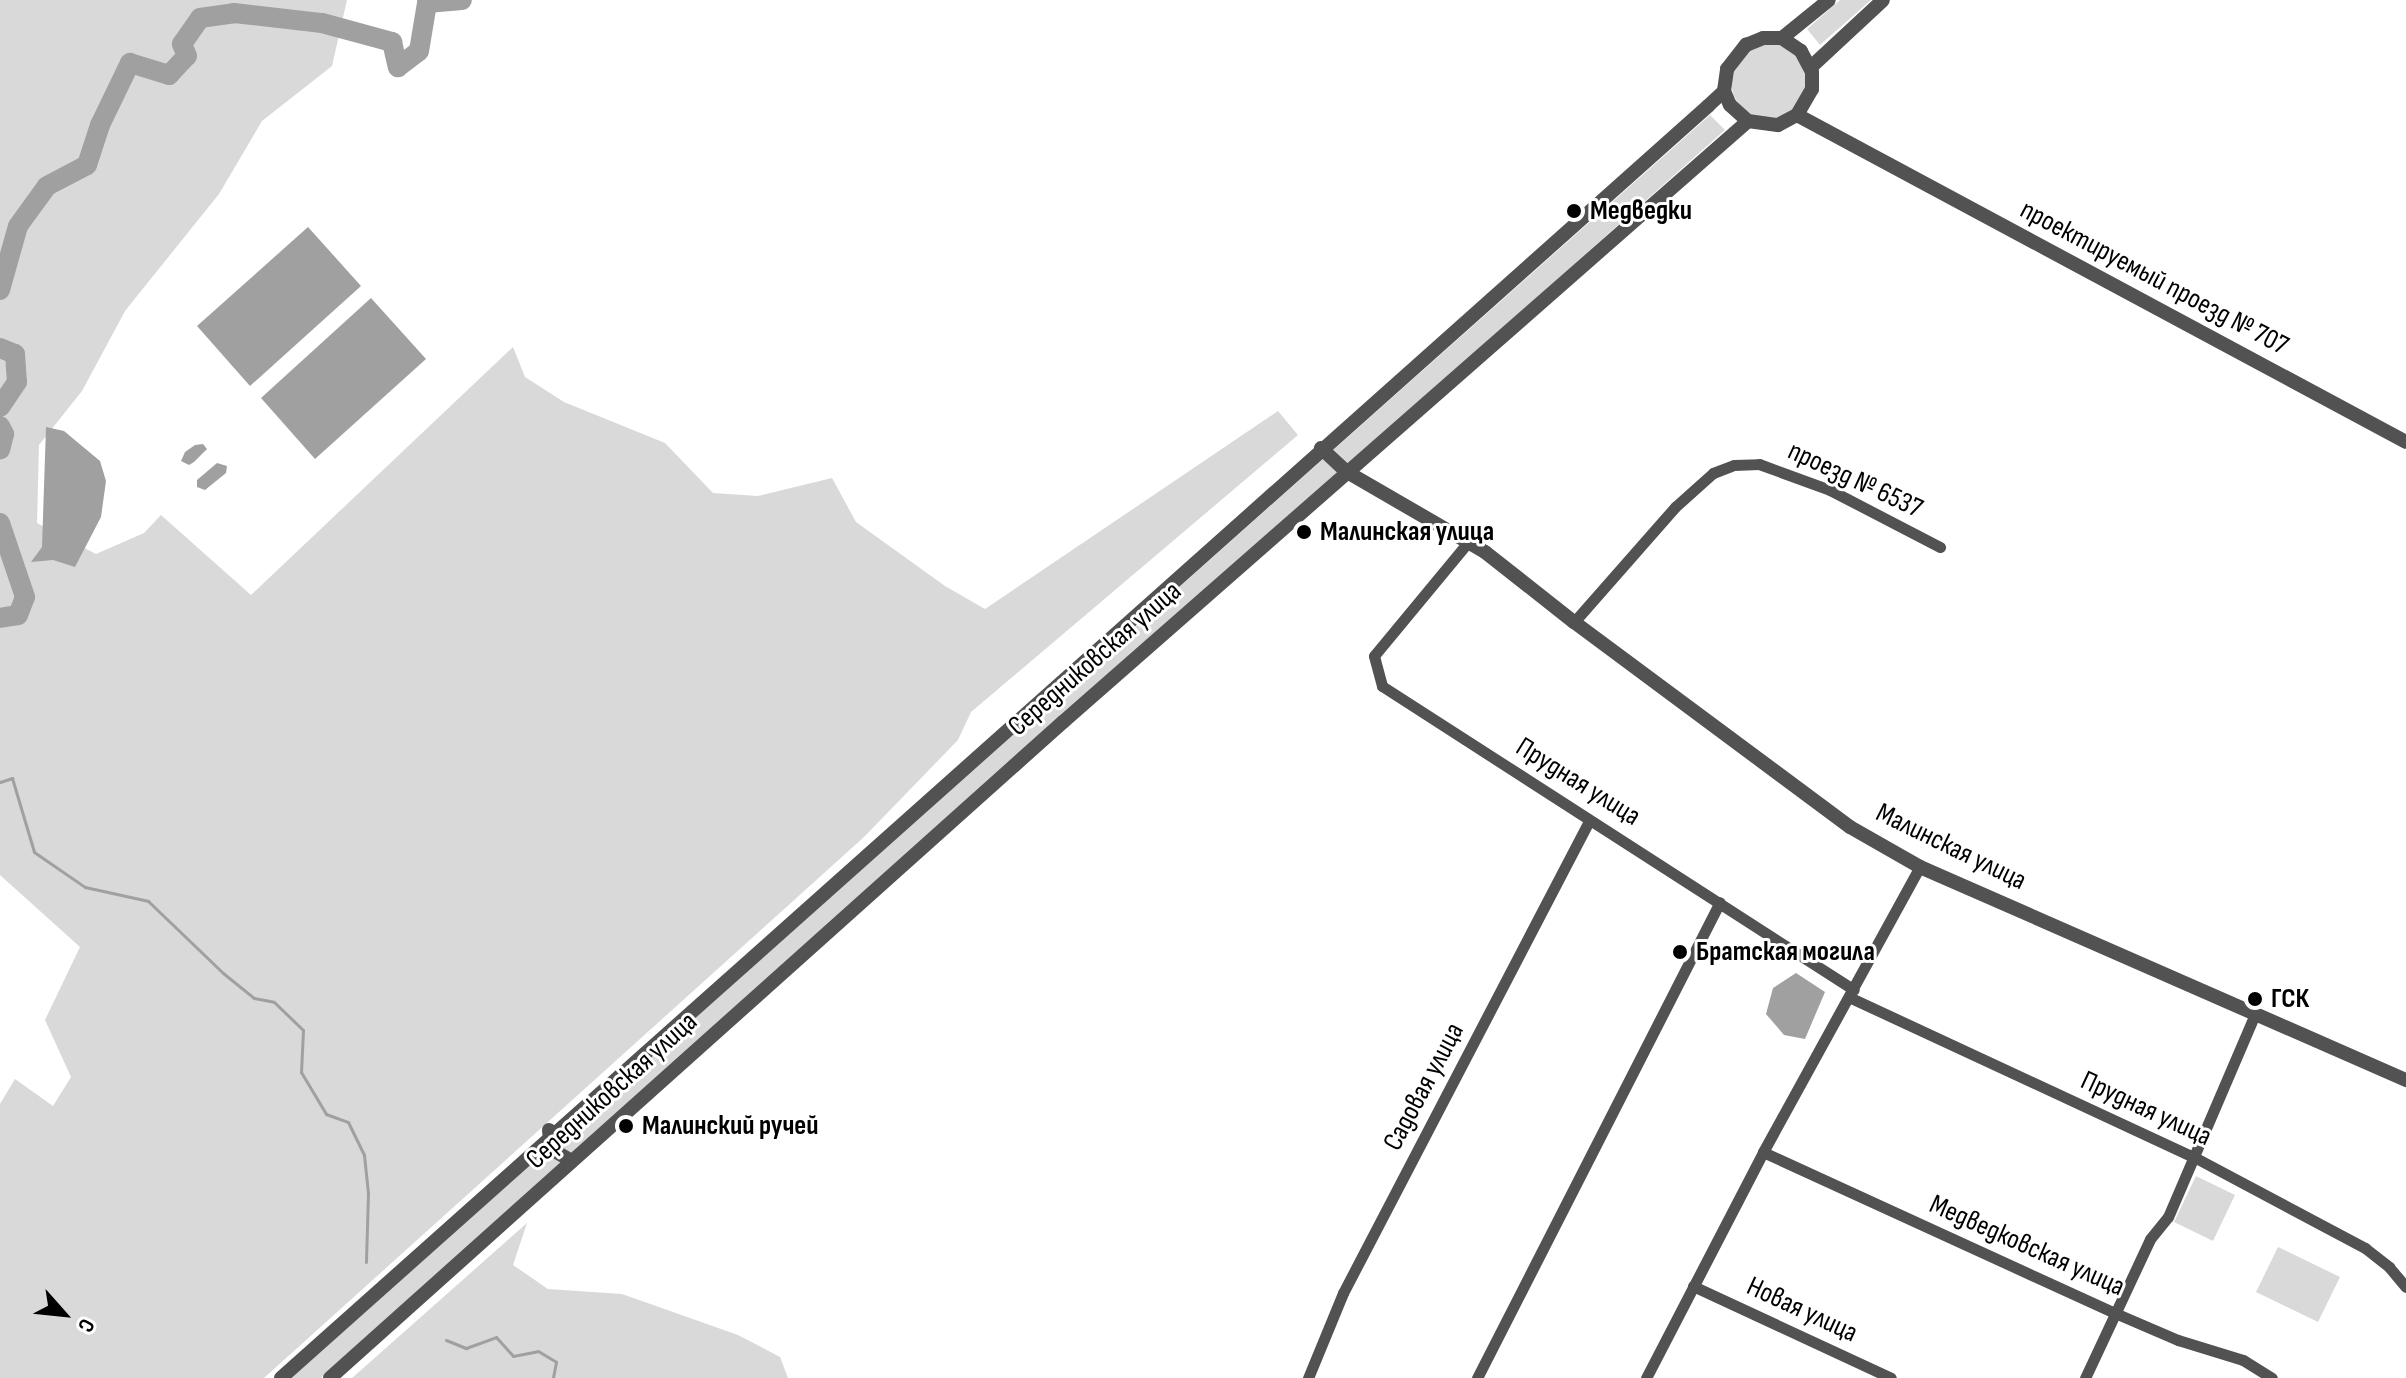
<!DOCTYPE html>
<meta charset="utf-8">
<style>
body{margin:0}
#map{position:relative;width:2406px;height:1378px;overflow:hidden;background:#fff;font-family:"Sofia Sans Condensed",sans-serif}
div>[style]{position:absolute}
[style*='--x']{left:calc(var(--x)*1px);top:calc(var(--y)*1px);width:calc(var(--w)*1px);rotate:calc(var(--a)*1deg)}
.green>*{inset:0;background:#d9d9d9}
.round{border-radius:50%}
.water>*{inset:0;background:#a0a0a0}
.stream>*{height:3px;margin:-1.5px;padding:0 1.5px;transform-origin:1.5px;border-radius:1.5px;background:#a0a0a0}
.river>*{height:20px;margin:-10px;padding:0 10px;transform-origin:10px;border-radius:10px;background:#a0a0a0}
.minor>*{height:11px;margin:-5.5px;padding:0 5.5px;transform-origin:5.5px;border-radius:5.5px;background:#525252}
.tertiary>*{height:14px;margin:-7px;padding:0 7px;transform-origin:7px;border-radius:7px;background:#525252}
.dots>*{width:22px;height:22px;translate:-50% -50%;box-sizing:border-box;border:4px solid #fff;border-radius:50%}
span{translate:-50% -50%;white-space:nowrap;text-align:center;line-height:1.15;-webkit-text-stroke:6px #fff;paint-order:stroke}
.poi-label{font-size:28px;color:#000;font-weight:700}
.left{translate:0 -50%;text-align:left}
.street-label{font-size:28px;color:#000}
.north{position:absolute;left:24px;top:1274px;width:80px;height:80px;-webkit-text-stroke:6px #fff;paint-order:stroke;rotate:117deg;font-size:22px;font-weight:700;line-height:32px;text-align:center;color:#000}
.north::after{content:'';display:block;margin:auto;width:28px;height:36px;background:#000;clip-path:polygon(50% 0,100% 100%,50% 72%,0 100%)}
</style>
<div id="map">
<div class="green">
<div style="clip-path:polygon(0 0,347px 0,332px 66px,262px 121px,219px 194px,125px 311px,82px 391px,39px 445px,37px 523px,96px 554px,144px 533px,161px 515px,251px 595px,513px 347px,525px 377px,564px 402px,665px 443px,713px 493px,758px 496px,832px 478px,856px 522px,945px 586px,985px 609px,1278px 411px,1298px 435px,971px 712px,958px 740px,864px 837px,264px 1378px,0 1378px,0 1104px,15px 1079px,53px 1106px,71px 1077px,45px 1020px,80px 947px,0 875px)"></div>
<div style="clip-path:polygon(1840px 0,1871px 0,1820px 45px,1807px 29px)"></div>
<div class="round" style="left:1731px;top:43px;width:76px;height:76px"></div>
<div style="clip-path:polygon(1710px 115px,1725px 130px,321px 1378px,290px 1378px)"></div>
<div style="clip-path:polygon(2196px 1176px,2235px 1195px,2213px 1241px,2174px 1222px)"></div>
<div style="clip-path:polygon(527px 1223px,513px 1265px,548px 1289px,622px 1294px,738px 1335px,780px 1357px,788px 1378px,352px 1378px)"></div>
<div style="clip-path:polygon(2278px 1247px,2340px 1277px,2318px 1322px,2256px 1292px)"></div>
</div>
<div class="water">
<div style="clip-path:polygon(308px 227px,361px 286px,250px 386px,197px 326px)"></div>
<div style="clip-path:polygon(371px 298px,426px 359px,315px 459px,261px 398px)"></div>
<div style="clip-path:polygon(46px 427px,64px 431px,100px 461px,106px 481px,101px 517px,75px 567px,53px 560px,31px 562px,42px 547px)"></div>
<div style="clip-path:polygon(203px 444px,207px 449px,194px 462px,189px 465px,181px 461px,185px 452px,195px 445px)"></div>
<div style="clip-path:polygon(217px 463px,227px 466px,226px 473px,205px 490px,197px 487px,197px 480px)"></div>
<div style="clip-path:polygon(1796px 973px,1825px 992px,1805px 1039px,1784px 1035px,1766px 1014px,1773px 988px)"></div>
</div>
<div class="stream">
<div style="--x:0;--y:782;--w:13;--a:-18"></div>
<div style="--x:12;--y:778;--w:77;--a:73.4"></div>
<div style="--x:34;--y:852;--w:62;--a:34.5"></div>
<div style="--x:85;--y:887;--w:65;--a:12.5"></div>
<div style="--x:148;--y:901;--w:104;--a:43.8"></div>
<div style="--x:223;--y:973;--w:40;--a:39"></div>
<div style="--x:254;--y:998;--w:20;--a:11"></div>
<div style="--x:274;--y:1002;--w:40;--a:44"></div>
<div style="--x:303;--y:1030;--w:42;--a:92.7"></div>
<div style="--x:301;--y:1072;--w:49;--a:59.2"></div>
<div style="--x:326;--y:1114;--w:23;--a:20"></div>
<div style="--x:348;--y:1122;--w:37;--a:64"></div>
<div style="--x:364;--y:1155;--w:38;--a:84"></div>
<div style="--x:368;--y:1193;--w:69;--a:91.7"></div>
<div style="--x:446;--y:1340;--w:22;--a:22"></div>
<div style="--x:466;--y:1348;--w:32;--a:-20"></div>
<div style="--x:496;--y:1337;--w:25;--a:48"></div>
<div style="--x:513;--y:1356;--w:25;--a:-11"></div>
<div style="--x:538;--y:1351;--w:21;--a:31"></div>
<div style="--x:556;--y:1362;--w:16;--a:101"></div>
</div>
<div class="river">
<div style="--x:0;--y:290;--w:66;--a:-74.3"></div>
<div style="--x:18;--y:226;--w:49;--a:-54.1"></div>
<div style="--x:47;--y:186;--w:45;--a:-27.7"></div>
<div style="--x:87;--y:165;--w:42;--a:-72"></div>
<div style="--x:100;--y:125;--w:69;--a:-64.2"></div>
<div style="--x:130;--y:63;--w:41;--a:17.1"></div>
<div style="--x:169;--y:75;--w:26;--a:-47"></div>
<div style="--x:187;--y:56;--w:13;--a:-113"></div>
<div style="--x:182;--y:44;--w:32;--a:-55"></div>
<div style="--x:200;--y:18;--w:34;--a:-8"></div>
<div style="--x:234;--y:13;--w:89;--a:6.5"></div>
<div style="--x:322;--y:23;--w:73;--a:15.2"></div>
<div style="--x:392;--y:42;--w:26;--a:77"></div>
<div style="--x:398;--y:67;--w:26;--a:-37"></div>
<div style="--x:419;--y:51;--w:49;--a:-80.5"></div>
<div style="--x:427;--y:3;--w:35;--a:-5"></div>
<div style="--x:0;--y:348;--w:16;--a:22"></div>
<div style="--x:15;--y:354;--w:28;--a:86"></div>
<div style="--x:17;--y:382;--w:30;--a:124"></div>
<div style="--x:0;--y:426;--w:9;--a:63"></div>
<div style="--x:4;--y:434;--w:16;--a:104"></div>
<div style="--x:0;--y:523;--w:78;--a:71.3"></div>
<div style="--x:25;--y:597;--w:19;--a:111"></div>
<div style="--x:18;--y:615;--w:18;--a:171"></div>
</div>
<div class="minor">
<div style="--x:1469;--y:541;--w:149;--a:129.6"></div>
<div style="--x:1374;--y:656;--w:31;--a:75"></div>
<div style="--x:1382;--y:686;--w:561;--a:32.78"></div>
<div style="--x:1574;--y:622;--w:153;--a:-48.7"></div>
<div style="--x:1675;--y:507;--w:51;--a:-41.8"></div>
<div style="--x:1713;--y:473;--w:22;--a:-21"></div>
<div style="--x:1734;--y:465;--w:25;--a:-2"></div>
<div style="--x:1759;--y:464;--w:76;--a:20.1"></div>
<div style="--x:1830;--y:490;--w:124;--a:27.4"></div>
<div style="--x:1851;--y:998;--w:378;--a:24.9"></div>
<div style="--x:2194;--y:1157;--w:194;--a:28"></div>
<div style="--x:2365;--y:1248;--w:31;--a:38"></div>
<div style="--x:2389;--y:1267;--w:26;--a:50"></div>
<div style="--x:1763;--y:1152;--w:387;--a:24.6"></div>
<div style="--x:2115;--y:1313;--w:69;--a:23.2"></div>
<div style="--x:2178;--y:1340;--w:68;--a:17.1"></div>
<div style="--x:2243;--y:1360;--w:34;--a:32"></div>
<div style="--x:1693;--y:1286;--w:218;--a:24.9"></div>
<div style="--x:1308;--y:1378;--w:92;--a:-67.6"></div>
<div style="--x:1343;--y:1293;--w:532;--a:-62.47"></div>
<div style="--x:1477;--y:1378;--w:534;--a:-62.96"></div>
<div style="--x:1646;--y:1378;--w:254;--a:-62.6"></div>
<div style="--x:1763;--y:1152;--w:325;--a:-61.2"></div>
<div style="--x:2085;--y:1378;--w:153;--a:-64.9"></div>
<div style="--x:2150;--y:1239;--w:28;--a:-51"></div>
<div style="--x:2168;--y:1217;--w:221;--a:-66.8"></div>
</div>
<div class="tertiary">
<div style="--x:1811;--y:67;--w:98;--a:-42.9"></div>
<div style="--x:1724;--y:91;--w:15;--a:67"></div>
<div style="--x:1730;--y:105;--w:24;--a:42"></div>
<div style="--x:1748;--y:121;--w:30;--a:8"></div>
<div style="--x:1778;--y:125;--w:21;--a:-28"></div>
<div style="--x:1797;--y:115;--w:30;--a:-60"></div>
<div style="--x:1812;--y:89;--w:17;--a:-90"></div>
<div style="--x:1812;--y:72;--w:24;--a:-118"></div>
<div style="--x:1801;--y:51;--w:23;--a:-146"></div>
<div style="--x:1797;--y:115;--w:691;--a:28.23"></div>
<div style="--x:1321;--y:448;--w:35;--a:43"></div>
<div style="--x:1347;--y:472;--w:160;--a:30.1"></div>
<div style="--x:1485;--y:552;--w:113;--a:38.2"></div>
<div style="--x:1574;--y:622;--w:344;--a:36.6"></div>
<div style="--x:1850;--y:827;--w:81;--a:29.7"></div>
<div style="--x:1920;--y:867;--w:531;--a:23.67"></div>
<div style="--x:549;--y:1130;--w:19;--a:84"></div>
<div style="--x:551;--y:1149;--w:24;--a:30"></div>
<div style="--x:281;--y:1378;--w:1912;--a:-41.71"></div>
<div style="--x:1708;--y:106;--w:22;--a:-43"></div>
<div style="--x:1724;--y:91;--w:22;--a:-82"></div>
<div style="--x:1727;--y:69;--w:31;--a:-52"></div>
<div style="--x:1746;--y:45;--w:18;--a:-22"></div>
<div style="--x:1763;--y:38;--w:19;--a:0"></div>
<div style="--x:1782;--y:38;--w:60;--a:-39"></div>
<div style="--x:330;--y:1378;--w:984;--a:-41.83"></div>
<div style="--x:1063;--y:722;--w:911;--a:-41.26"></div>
</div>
<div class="dots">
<div style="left:1574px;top:211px;background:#000"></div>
<div style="left:1304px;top:532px;background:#000"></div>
<div style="left:1680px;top:952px;background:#000"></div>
<div style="left:2255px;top:999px;background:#000"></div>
<div style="left:626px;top:1126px;background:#000"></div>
</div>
<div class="poi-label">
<span class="left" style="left:1590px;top:211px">Медведки</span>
<span class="left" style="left:1320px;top:532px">Малинская улица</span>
<span class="left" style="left:1696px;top:952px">Братская могила</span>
<span class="left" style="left:2271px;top:999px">ГСК</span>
<span class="left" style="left:642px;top:1126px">Малинский ручей</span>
</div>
<div class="street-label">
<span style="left:2154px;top:278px;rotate:28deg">проектируемый проезд № 707</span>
<span style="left:1855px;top:480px;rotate:25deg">проезд № 6537</span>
<span style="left:1095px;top:659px;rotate:-41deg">Середниковская улица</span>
<span style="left:1578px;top:782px;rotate:32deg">Прудная улица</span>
<span style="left:1951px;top:847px;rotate:26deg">Малинская улица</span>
<span style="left:1424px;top:1087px;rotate:-62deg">Садовая улица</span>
<span style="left:612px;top:1091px;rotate:-42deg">Середниковская улица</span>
<span style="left:2146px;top:1109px;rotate:25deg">Прудная улица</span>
<span style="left:2027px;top:1246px;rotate:24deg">Медведковская улица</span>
<span style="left:1802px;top:1310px;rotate:25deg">Новая улица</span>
</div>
<div class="north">С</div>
</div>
